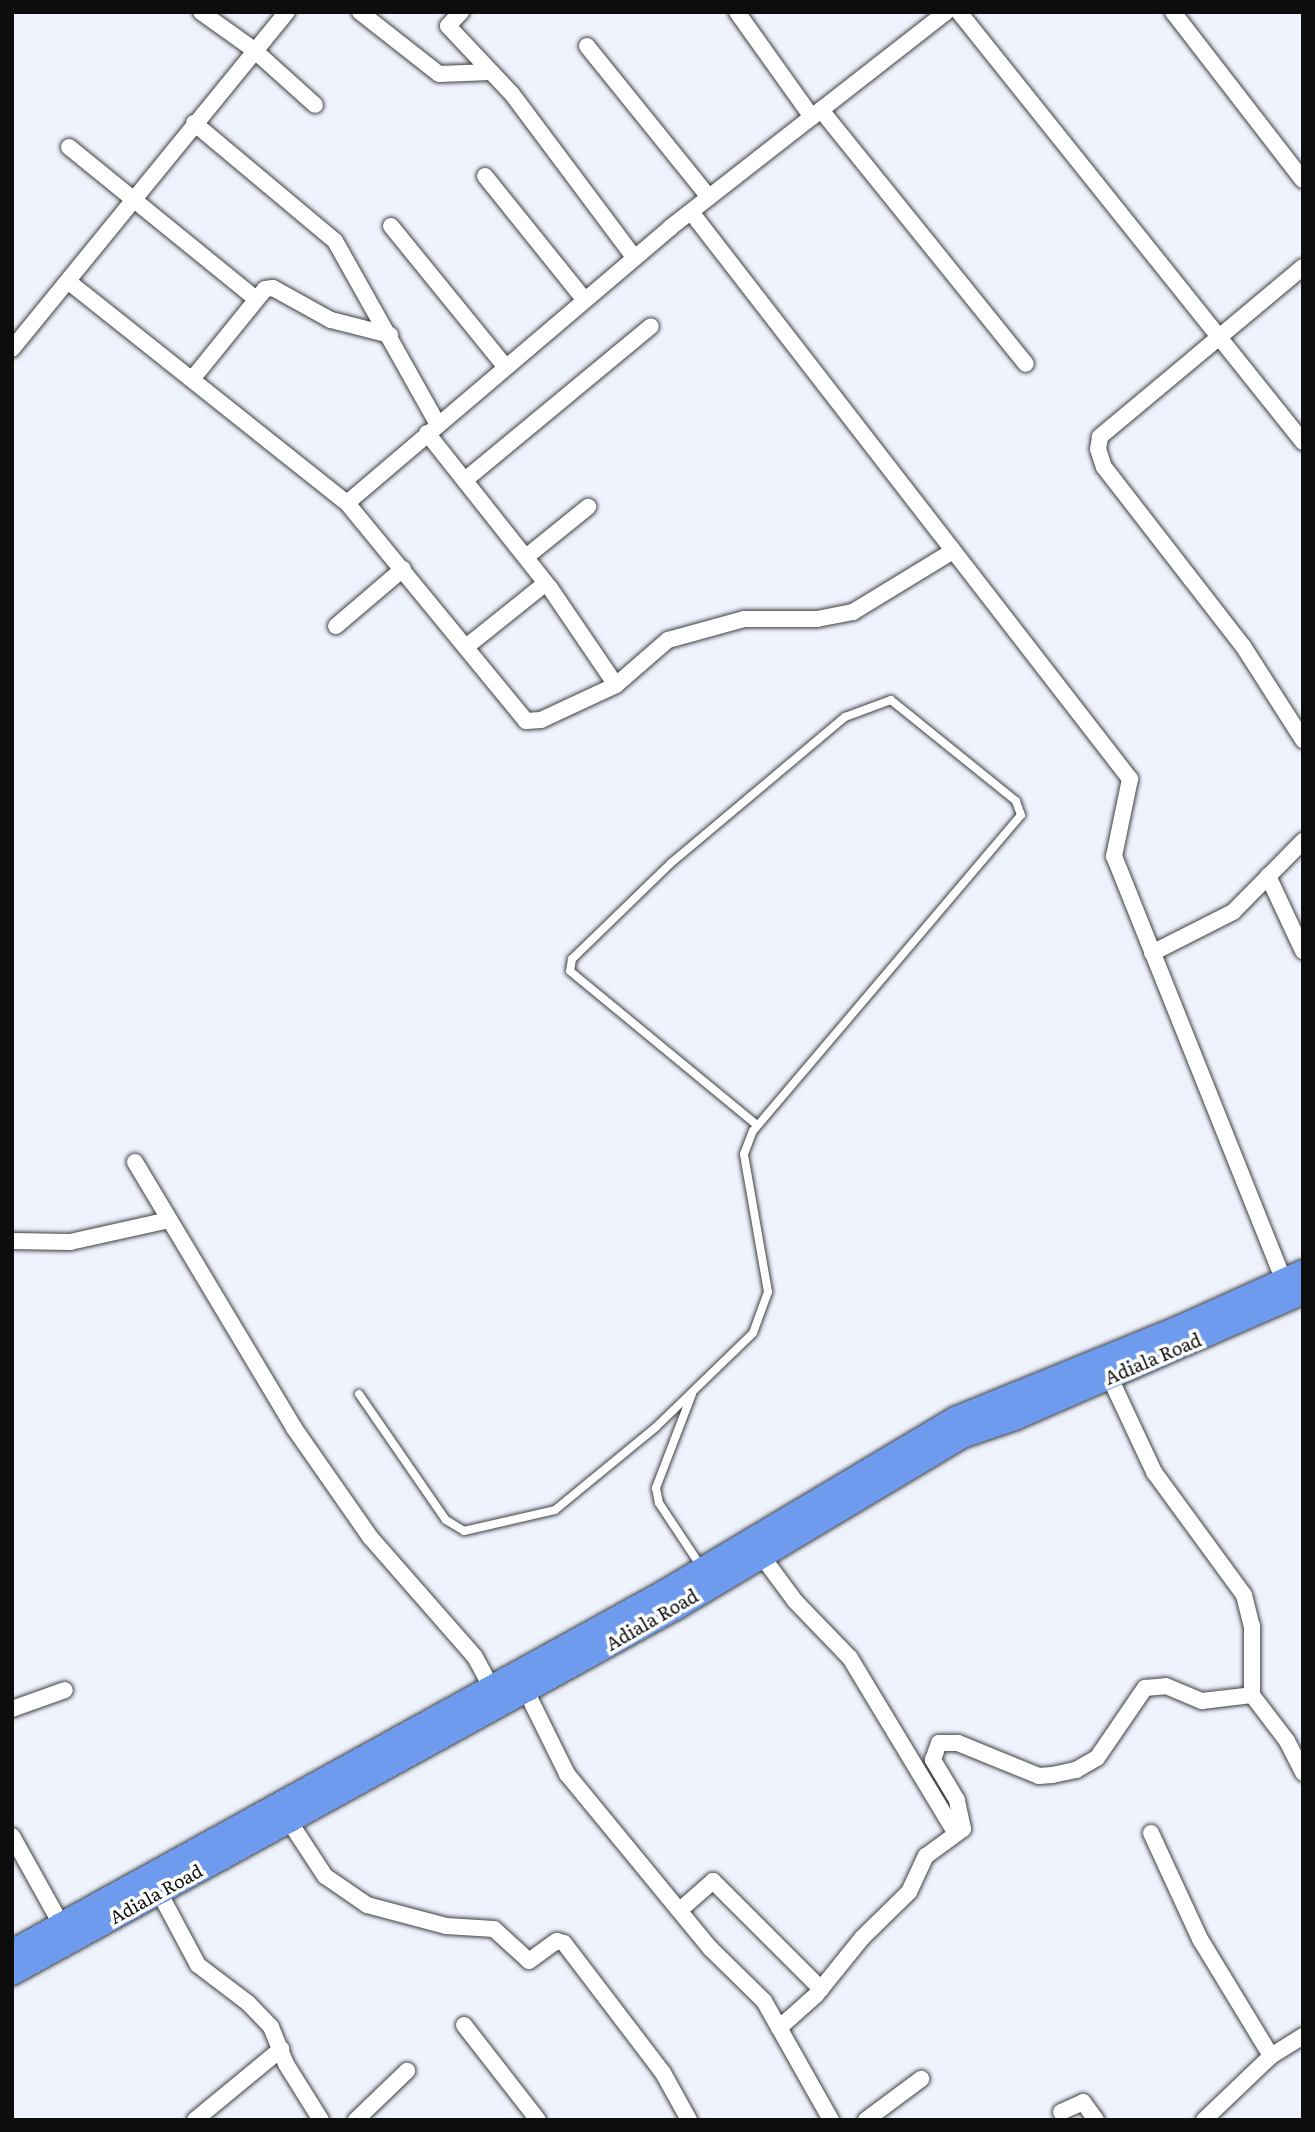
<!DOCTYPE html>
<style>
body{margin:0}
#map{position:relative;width:1315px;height:2132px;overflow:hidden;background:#eef3fe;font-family:Literata,serif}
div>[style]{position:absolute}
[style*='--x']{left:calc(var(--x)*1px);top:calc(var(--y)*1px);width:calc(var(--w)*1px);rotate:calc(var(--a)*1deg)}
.roads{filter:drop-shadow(0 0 2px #404040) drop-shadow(0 0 2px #404040)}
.lane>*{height:8px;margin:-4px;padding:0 4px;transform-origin:4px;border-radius:4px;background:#fff}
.street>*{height:16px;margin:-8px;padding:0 8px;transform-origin:8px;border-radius:8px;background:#fff}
.primary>*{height:24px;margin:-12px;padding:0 12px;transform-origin:12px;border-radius:12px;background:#6e9bee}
span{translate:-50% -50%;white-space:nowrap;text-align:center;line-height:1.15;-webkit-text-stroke:7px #fff;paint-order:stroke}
.street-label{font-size:18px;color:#0d0d0d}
.frame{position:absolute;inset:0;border:14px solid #0d0d0d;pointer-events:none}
</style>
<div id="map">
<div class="roads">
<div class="lane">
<div style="--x:359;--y:1394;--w:153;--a:55.4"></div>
<div style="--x:446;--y:1520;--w:21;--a:31"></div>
<div style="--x:464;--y:1531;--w:93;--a:-13"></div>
<div style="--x:555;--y:1510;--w:131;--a:-39.4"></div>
<div style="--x:656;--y:1427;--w:135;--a:-44.1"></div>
<div style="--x:753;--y:1333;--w:44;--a:-69.9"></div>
<div style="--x:768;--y:1292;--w:140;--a:-99.9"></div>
<div style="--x:744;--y:1154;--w:25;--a:-69"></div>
<div style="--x:753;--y:1131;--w:414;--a:-49.7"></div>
<div style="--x:1021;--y:815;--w:15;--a:-110"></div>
<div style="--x:1016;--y:801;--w:161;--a:-141.1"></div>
<div style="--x:891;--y:700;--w:49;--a:159.7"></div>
<div style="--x:845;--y:717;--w:227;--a:140"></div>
<div style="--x:671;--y:863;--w:138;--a:135.9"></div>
<div style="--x:572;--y:959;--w:12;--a:99"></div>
<div style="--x:570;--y:971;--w:242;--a:39.5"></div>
<div style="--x:692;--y:1394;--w:101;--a:111"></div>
<div style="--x:656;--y:1488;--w:15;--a:79"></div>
<div style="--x:659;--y:1503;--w:78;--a:56.5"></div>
</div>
<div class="street">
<div style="--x:201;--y:12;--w:65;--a:35.6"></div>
<div style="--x:254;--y:50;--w:82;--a:42"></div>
<div style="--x:360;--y:12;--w:100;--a:38.1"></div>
<div style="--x:439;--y:74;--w:52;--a:-2.2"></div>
<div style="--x:461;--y:12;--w:19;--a:133"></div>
<div style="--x:448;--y:26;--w:93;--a:46.7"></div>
<div style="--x:512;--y:94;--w:204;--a:53.2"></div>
<div style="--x:737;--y:12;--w:129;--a:54.5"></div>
<div style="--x:959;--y:12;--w:551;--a:51.34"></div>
<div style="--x:1173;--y:12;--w:212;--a:52.3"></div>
<div style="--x:587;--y:46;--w:194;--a:51.1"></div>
<div style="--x:821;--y:110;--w:326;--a:51.1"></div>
<div style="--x:194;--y:123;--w:184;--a:39.9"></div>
<div style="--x:335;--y:241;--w:209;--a:60.7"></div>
<div style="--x:69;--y:147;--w:240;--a:39.1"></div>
<div style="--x:485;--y:176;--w:158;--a:51.2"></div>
<div style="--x:691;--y:212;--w:717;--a:52.25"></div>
<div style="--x:1130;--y:779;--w:79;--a:101.7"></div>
<div style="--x:1114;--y:856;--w:457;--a:68.2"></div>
<div style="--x:391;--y:226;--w:179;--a:50.9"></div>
<div style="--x:1303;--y:267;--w:265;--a:140.1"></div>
<div style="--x:1100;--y:437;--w:12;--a:99"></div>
<div style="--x:1098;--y:449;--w:19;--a:72"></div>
<div style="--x:1104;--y:467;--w:227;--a:52.2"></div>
<div style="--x:1243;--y:646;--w:112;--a:57.4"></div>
<div style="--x:69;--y:282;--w:355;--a:38.5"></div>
<div style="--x:347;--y:503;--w:282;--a:50.6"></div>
<div style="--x:526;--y:721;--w:15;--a:-4"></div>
<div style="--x:541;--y:720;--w:83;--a:-25"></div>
<div style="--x:616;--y:685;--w:69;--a:-40.9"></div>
<div style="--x:668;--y:640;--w:79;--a:-15.4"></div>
<div style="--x:744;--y:619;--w:73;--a:0"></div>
<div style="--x:817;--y:619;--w:37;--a:-11"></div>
<div style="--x:853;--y:612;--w:117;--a:-31.4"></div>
<div style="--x:12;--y:349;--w:435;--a:-50.8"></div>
<div style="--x:193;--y:378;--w:114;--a:-51"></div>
<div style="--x:265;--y:289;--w:8;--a:-7"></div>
<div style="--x:273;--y:288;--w:66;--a:28.9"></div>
<div style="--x:331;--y:320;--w:61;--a:14.3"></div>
<div style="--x:427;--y:433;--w:198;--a:51.6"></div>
<div style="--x:550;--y:588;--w:117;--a:55.8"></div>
<div style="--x:465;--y:480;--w:241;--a:-39.6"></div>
<div style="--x:347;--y:503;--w:426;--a:-40.4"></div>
<div style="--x:671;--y:227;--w:349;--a:-38"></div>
<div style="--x:526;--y:557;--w:80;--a:-38.9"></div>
<div style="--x:336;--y:626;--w:88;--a:-40.4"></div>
<div style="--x:466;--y:647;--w:102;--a:-38.7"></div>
<div style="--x:1268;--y:876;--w:83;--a:65"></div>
<div style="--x:1152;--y:953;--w:91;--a:-26.8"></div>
<div style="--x:1233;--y:912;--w:100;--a:-45.4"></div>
<div style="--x:135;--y:1162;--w:310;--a:59.1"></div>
<div style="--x:294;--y:1428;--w:133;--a:55.1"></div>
<div style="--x:370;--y:1537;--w:159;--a:48.8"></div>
<div style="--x:475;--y:1657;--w:42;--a:61.6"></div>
<div style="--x:12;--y:1241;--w:58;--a:1"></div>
<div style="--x:70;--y:1242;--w:101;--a:-12.5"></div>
<div style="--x:1110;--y:1378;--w:104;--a:64.9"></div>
<div style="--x:1154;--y:1472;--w:152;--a:53.8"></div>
<div style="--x:1244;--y:1595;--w:32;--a:76"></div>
<div style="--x:1252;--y:1626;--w:69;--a:90"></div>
<div style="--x:1252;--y:1695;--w:58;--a:52.7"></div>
<div style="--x:1287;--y:1741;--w:36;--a:63"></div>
<div style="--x:761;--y:1555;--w:57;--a:53.5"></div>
<div style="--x:795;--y:1601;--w:79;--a:46"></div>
<div style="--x:850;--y:1658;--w:205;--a:58.9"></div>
<div style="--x:526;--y:1691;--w:93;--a:63.7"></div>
<div style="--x:567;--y:1774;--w:225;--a:50.6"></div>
<div style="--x:710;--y:1948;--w:76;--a:44.5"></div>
<div style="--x:764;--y:2001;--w:137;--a:60.6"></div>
<div style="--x:12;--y:1709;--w:56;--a:-19.7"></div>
<div style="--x:289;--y:1821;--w:66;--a:56.8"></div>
<div style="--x:325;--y:1876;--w:51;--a:34.6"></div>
<div style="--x:367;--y:1905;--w:82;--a:14.9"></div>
<div style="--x:446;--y:1926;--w:48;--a:3.6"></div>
<div style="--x:494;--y:1929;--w:47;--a:42.4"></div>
<div style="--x:529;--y:1961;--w:34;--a:-36"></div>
<div style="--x:557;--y:1941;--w:7;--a:16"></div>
<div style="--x:564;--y:1943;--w:163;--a:52.7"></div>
<div style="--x:663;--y:2073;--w:54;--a:61"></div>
<div style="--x:1151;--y:1833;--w:117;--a:65.2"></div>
<div style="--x:1200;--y:1939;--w:137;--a:58.7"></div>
<div style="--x:12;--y:1836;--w:111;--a:60.9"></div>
<div style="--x:159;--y:1892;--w:83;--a:61.9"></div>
<div style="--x:198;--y:1965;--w:63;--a:37.2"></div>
<div style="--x:248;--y:2003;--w:33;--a:46"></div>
<div style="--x:271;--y:2027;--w:40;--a:68"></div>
<div style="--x:286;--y:2064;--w:66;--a:58"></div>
<div style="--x:680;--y:1910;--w:44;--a:-41.3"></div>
<div style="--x:713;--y:1881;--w:153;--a:45"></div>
<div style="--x:464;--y:2025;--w:120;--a:52.1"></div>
<div style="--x:779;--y:2028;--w:50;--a:-41.7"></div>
<div style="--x:816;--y:1995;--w:73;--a:-51.1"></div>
<div style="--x:862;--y:1938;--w:66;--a:-44.4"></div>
<div style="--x:909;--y:1892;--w:40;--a:-65"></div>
<div style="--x:926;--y:1856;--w:46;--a:-36.1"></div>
<div style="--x:963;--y:1829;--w:30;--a:-102"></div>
<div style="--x:957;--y:1800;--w:47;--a:-121"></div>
<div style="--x:933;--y:1760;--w:18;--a:-71"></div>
<div style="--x:939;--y:1743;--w:19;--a:0"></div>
<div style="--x:958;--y:1743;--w:87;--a:22.2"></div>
<div style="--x:1039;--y:1776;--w:13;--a:-4"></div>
<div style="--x:1052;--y:1775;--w:25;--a:-12"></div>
<div style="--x:1076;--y:1770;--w:24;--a:-30"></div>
<div style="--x:1097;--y:1758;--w:85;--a:-55.6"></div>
<div style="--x:1145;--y:1688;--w:21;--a:-5"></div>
<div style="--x:1166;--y:1686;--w:39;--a:23"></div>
<div style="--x:1202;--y:1701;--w:50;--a:-6.8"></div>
<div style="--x:1061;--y:2112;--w:24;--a:-24"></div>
<div style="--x:1083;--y:2102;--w:22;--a:54"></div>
<div style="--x:195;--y:2120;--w:112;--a:-39.5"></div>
<div style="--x:356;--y:2120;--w:71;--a:-43.9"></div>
<div style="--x:866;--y:2120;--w:69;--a:-36.7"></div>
<div style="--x:1204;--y:2120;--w:93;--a:-43.7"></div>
<div style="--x:1271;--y:2056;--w:38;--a:-32"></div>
</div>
<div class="primary">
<div style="--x:12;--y:1952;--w:746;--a:-28.87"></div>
<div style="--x:665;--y:1592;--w:338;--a:-30.8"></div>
<div style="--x:955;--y:1419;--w:242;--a:-22.1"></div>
<div style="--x:1179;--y:1328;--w:136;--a:-24.3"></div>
<div style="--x:12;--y:1973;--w:757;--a:-28.83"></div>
<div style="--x:675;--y:1608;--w:335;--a:-30.9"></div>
<div style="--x:962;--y:1436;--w:56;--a:-18.8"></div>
<div style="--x:1015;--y:1418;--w:314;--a:-23.6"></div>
</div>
</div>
<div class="street-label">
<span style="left:1153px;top:1359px;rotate:-23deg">Adiala Road</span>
<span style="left:652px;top:1620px;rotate:-30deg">Adiala Road</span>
<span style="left:156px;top:1894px;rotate:-29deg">Adiala Road</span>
</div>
<div class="frame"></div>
</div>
